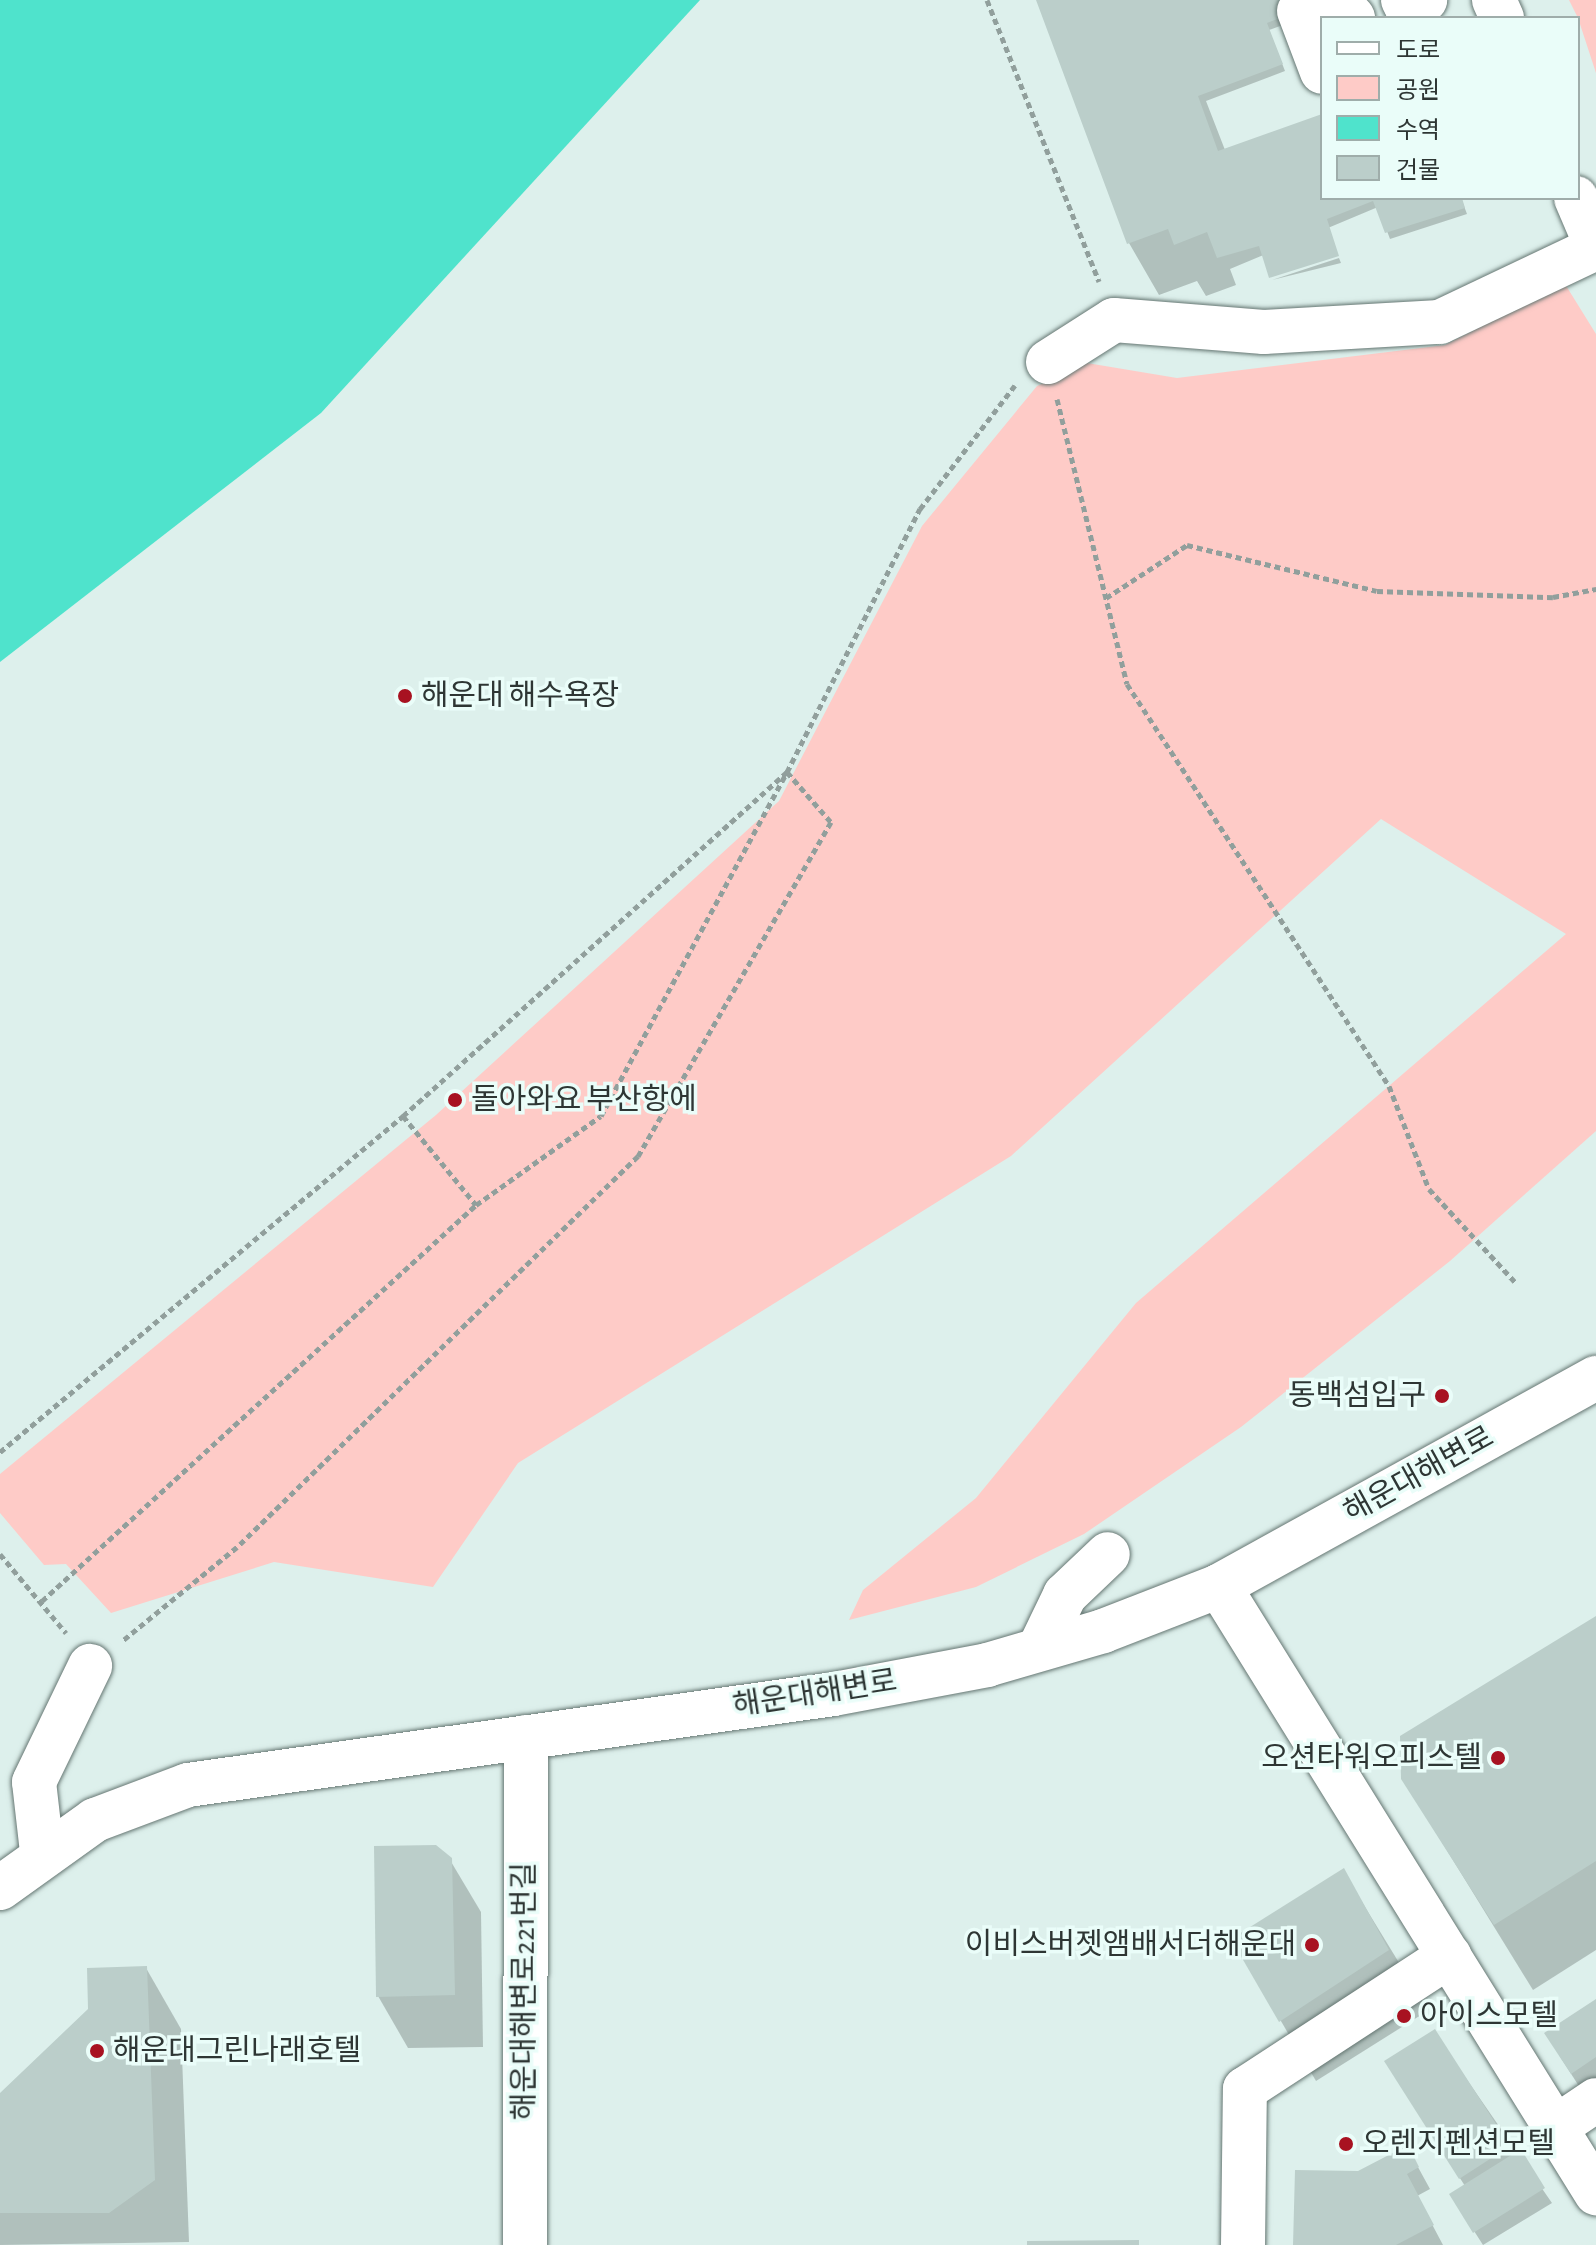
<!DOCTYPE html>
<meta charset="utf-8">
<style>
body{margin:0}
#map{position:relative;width:1596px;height:2245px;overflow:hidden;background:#ddf0ec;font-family:"Alegreya Sans","Noto Sans KR",sans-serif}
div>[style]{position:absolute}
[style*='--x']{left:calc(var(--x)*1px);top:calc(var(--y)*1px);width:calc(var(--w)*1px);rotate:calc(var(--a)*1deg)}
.green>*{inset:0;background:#fecbc7}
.water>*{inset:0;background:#4fe3cc}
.shadow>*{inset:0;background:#0003}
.building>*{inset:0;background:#bbceca}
.path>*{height:5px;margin-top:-2.5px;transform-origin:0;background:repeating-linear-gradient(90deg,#919f9c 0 6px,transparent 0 10px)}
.roads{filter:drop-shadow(0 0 2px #657672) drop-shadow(0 0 2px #657672)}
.minor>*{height:44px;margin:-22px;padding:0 22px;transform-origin:22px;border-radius:22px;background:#fff}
.major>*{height:44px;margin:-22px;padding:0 22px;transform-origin:22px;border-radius:22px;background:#fff}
.dots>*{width:22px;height:22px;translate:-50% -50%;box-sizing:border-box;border:4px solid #eafdf9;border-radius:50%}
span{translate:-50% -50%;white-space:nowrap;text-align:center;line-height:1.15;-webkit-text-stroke:7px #eafdf9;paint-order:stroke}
.poi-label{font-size:30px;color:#2e3634}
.left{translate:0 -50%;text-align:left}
.right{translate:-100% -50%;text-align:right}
.street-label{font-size:30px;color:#2e3634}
.legend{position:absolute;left:1320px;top:16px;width:260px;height:184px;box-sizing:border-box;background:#eafdf9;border:2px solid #9fadaa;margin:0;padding:10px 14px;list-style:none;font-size:24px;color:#2e3634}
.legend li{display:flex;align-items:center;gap:16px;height:40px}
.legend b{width:40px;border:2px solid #9fadaa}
</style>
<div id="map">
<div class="green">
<div style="clip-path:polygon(1569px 0,1596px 0,1596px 73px,1578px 18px)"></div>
<div style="clip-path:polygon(1565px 284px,1596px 334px,1596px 1131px,1450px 1261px,1241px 1427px,1084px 1534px,976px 1587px,849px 1620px,863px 1590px,976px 1498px,1136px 1303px,1566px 934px,1381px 819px,1011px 1156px,518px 1463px,433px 1587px,274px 1562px,111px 1613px,66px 1564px,44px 1565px,0 1513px,0 1474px,436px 1115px,779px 801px,922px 526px,1037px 386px,1087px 363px,1177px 378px,1445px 345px)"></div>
</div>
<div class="water">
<div style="clip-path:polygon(0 0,700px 0,321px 413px,0 662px)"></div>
</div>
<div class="shadow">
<div style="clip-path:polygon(1038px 0,1328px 8px,1269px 30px,1285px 71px,1206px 101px,1225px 150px,1322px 116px,1322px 198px,1461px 198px,1467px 214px,1390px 239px,1378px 207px,1230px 269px,1236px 285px,1206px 296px,1197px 281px,1159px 295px,1129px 243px)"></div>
<div style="clip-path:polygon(1339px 258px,1341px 263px,1272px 280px)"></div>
<div style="clip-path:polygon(1596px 1618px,1596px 1950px,1533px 1990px,1403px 1779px)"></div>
<div style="clip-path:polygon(450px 1860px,481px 1912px,483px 2047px,408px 2048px,378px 1996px)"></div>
<div style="clip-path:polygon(1343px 1871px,1423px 2002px,1421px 2015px,1316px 2081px,1233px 1939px)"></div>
<div style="clip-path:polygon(146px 1968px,181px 2029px,189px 2242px,0 2245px,0 2095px)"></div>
<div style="clip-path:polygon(1596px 2002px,1596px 2086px,1584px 2094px,1559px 2055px)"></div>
<div style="clip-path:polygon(1434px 2032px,1552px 2203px,1483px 2245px,1451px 2195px,1465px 2186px,1399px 2083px)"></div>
<div style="clip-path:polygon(1407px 2147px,1430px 2189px,1417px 2196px,1443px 2245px,1296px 2245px,1358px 2173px)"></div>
</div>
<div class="building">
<div style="clip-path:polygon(1036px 0,1328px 0,1267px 23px,1283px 64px,1198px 96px,1218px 151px,1322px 114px,1322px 198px,1462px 198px,1465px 208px,1385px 233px,1373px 201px,1327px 219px,1339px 256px,1269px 278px,1259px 246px,1217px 258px,1207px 232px,1174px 245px,1168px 229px,1127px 244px)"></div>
<div style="clip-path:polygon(1596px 1616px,1596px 1861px,1494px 1925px,1401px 1779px,1400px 1736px)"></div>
<div style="clip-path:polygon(436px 1845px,452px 1858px,455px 1995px,376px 1997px,374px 1846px)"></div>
<div style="clip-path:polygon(1344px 1868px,1389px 1950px,1279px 2022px,1231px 1939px)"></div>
<div style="clip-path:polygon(147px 1966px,155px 2180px,109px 2213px,0 2213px,0 2093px,88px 2009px,87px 1968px)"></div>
<div style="clip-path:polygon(1596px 1999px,1596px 2057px,1571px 2074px,1544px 2033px)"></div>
<div style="clip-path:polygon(1435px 2029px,1510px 2146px,1459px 2179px,1384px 2061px)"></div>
<div style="clip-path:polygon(1408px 2145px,1419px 2167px,1407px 2174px,1434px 2225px,1396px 2245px,1293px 2245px,1295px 2170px,1358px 2171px)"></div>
<div style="clip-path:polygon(1521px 2149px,1545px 2188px,1473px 2233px,1449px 2194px)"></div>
<div style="clip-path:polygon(1139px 2240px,1139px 2245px,1027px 2245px,1027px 2241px)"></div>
</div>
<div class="path">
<div style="--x:987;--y:0;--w:303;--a:68.3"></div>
<div style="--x:1057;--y:399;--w:293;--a:76.2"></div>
<div style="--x:1127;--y:684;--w:480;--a:56.9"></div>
<div style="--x:1389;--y:1086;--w:110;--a:68.8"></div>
<div style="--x:1429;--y:1189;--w:127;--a:47.2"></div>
<div style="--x:1106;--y:598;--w:97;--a:-33.2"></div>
<div style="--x:1187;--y:545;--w:195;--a:13.6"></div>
<div style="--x:1377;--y:591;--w:176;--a:2"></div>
<div style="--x:1553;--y:597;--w:44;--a:-10.5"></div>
<div style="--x:403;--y:1116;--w:115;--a:50.6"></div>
<div style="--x:0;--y:1452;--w:525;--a:-39.82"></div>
<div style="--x:403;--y:1116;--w:516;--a:-41.86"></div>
<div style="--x:787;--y:772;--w:295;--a:-63.2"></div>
<div style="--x:920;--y:509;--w:156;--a:-52.5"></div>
<div style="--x:0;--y:1554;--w:103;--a:50.1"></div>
<div style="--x:42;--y:1601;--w:588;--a:-42.38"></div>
<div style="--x:476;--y:1205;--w:153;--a:-35.5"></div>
<div style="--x:601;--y:1116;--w:391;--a:-61.6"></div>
<div style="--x:787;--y:772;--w:67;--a:48.7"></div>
<div style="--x:831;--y:822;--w:386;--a:120"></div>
<div style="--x:638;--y:1156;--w:560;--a:135.72"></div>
<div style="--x:237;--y:1547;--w:149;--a:140.7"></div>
</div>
<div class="roads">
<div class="minor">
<div style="--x:1337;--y:0;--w:24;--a:48"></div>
<div style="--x:1403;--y:0;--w:9;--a:63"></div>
<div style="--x:1407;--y:8;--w:20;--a:-24"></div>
<div style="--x:1494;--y:0;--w:20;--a:66"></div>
<div style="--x:1299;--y:11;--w:65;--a:69.3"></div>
<div style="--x:1576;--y:198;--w:51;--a:66.9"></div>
<div style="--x:1048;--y:362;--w:78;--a:-32.5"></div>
<div style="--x:1114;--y:320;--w:150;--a:4.6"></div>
<div style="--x:1264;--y:332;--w:176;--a:-3.3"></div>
<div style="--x:1440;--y:322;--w:173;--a:-25.4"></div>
<div style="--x:1219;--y:1586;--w:715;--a:58.16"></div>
<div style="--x:1039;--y:1649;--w:60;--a:-64.3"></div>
<div style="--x:1065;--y:1595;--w:59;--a:-43.6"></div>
<div style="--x:42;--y:1852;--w:70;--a:-96.5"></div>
<div style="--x:34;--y:1782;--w:129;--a:-64.2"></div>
<div style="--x:1556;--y:2127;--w:48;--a:-34"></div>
<div style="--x:525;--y:2245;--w:508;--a:-89.89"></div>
<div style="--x:1243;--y:2245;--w:156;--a:-89.3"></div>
<div style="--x:1245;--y:2089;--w:244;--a:-33.1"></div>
</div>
<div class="major">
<div style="--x:0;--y:1888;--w:117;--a:-35.6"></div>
<div style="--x:95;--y:1820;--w:99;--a:-20.6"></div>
<div style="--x:188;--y:1785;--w:652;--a:-8.02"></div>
<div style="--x:834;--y:1694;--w:156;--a:-10.7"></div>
<div style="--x:987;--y:1665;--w:121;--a:-16.3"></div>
<div style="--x:1103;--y:1631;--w:124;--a:-21.2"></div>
<div style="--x:1219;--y:1586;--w:431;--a:-28.9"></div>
</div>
</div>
<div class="dots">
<div style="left:405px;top:696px;background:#a81221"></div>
<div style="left:455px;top:1100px;background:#a81221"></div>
<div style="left:1442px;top:1396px;background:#a81221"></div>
<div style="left:1498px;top:1758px;background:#a81221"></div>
<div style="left:1312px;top:1945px;background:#a81221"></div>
<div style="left:1404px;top:2016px;background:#a81221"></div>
<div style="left:97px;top:2051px;background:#a81221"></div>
<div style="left:1346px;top:2144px;background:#a81221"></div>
</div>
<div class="poi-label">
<span class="left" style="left:421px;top:696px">해운대 해수욕장</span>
<span class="left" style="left:471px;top:1100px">돌아와요 부산항에</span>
<span class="right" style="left:1426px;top:1396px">동백섬입구</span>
<span class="right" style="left:1482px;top:1758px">오션타워오피스텔</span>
<span class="right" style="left:1296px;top:1945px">이비스버젯앰배서더해운대</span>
<span class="left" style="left:1420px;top:2016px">아이스모텔</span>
<span class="left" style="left:113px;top:2051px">해운대그린나래호텔</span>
<span class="left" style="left:1362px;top:2144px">오렌지펜션모텔</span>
</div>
<div class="street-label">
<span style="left:1419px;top:1475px;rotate:-29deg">해운대해변로</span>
<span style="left:815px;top:1694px;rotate:-9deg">해운대해변로</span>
<span style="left:525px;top:1991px;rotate:-90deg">해운대해변로221번길</span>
</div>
<ul class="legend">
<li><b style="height:10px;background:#fff"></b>도로</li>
<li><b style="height:22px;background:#fecbc7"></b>공원</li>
<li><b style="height:22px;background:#4fe3cc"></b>수역</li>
<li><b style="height:22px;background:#bbceca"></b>건물</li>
</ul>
</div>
